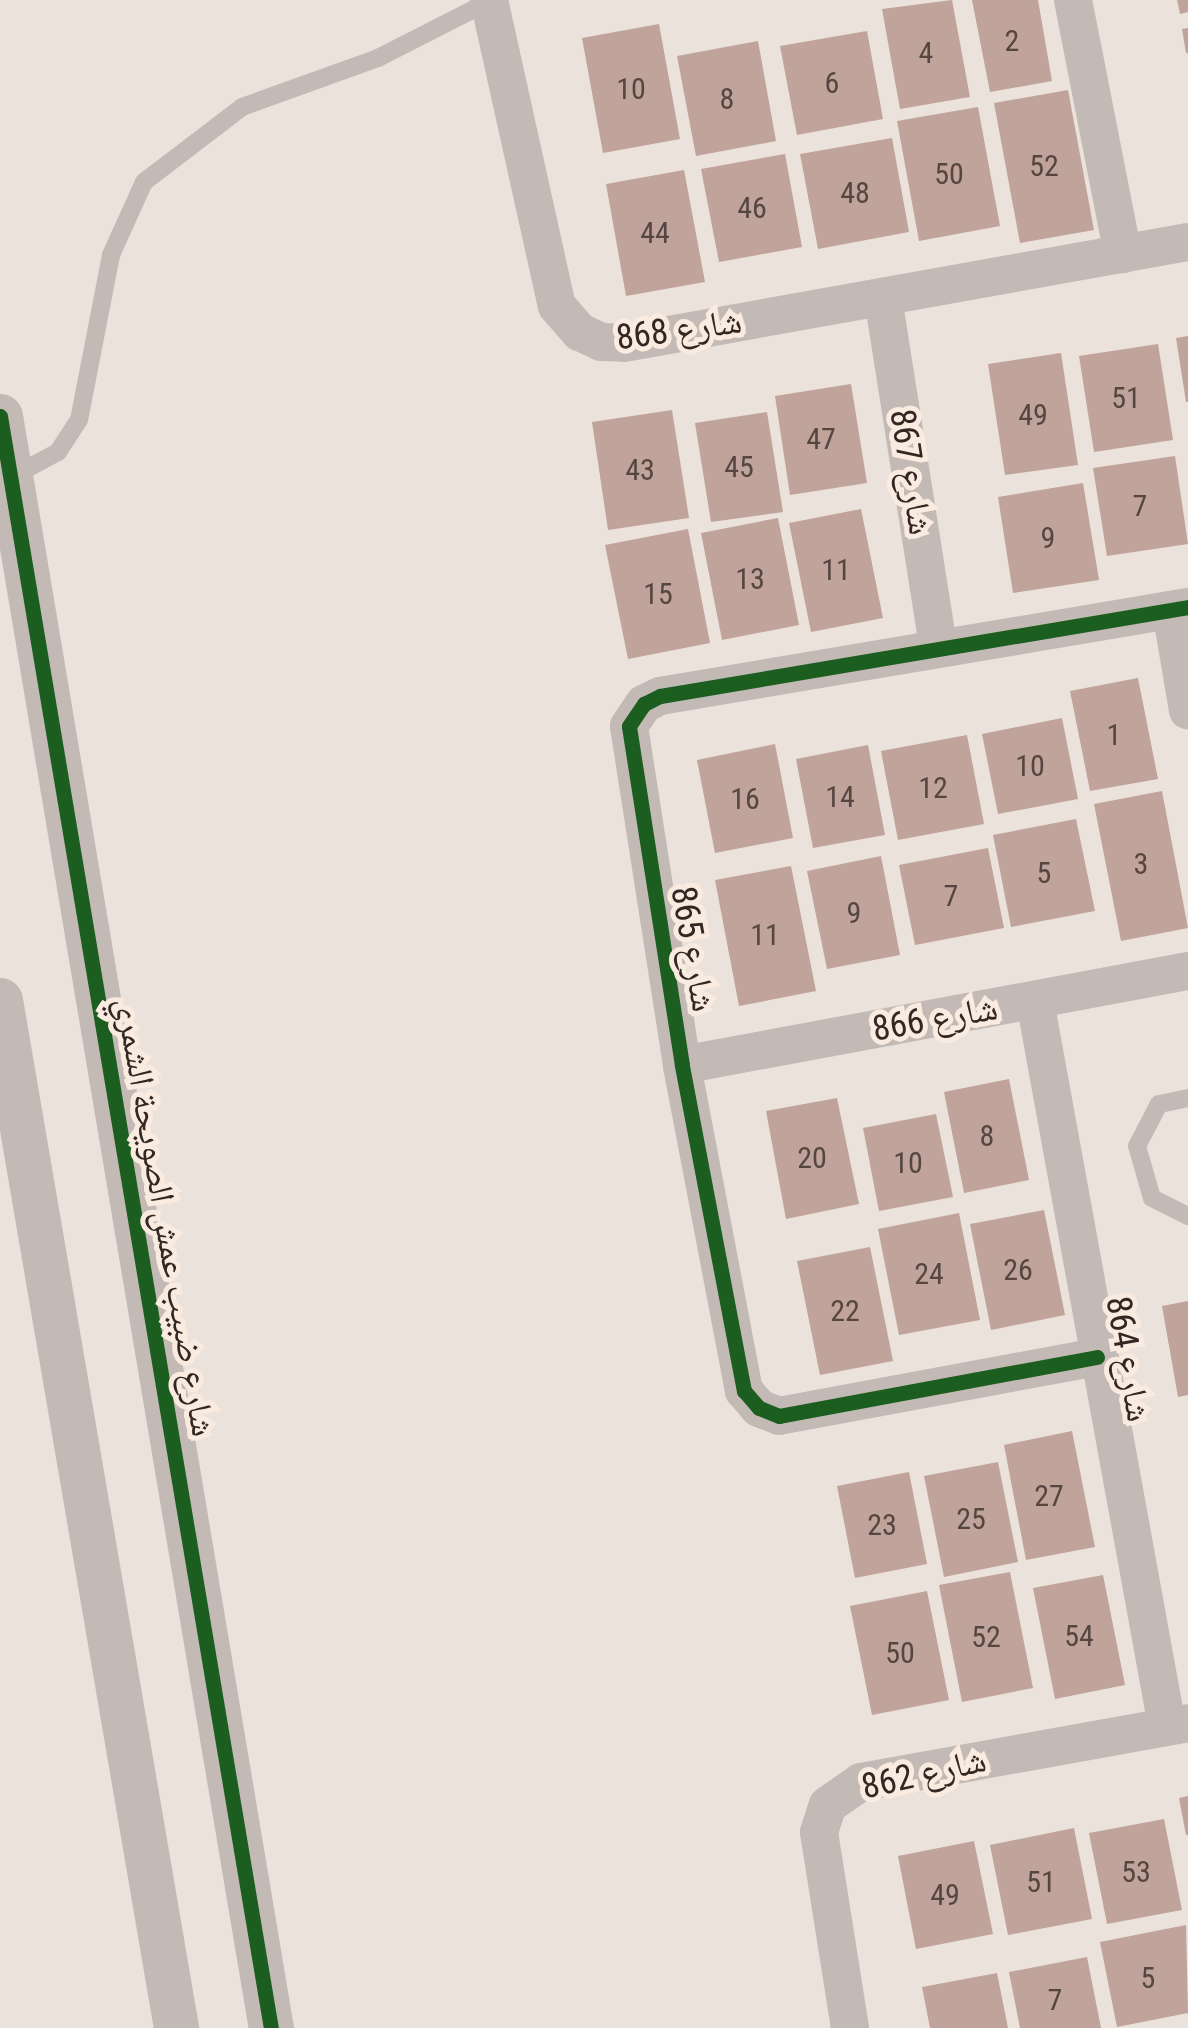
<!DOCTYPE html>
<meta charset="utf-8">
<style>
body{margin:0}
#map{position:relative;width:1188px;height:2028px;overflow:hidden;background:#ebe2db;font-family:"Roboto Condensed","Noto Naskh Arabic",sans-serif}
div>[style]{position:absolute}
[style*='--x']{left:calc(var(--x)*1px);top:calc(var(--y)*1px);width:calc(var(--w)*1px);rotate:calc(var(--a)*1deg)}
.building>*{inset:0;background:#c0a39b}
.service>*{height:18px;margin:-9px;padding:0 9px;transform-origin:9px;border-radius:9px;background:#c3bab5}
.minor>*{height:38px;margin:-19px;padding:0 19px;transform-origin:19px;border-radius:19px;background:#c3bab5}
.tertiary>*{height:45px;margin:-22.5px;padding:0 22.5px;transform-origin:22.5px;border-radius:22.5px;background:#c3bab5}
.cycleway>*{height:15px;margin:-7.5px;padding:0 7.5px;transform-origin:7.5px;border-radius:7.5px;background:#1b5e20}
span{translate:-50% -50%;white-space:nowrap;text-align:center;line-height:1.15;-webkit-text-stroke:10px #faebe0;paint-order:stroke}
.number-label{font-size:30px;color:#564642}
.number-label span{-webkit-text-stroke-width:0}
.street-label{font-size:35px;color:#332724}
</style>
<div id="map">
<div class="building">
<div style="clip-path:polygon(952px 0,970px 97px,900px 109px,882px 9px)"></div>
<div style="clip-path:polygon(972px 0,1038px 0,1052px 81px,990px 92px)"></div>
<div style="clip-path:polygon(1177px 0,1188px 0,1188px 12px,1180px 14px)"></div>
<div style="clip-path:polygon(659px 24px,680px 139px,603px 153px,582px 38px)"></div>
<div style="clip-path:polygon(1188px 28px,1188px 53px,1186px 53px,1182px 29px)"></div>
<div style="clip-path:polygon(867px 31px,883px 119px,797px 135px,780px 46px)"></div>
<div style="clip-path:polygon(758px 41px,776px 141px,696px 156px,677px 56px)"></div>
<div style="clip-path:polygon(1068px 90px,1094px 230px,1020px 243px,994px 103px)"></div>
<div style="clip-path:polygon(978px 107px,1000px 226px,919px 241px,897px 121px)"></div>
<div style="clip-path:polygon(892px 138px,909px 232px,818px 249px,800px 154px)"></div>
<div style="clip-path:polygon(785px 154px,802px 247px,719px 262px,701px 169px)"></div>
<div style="clip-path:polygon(684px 170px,705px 282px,626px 296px,606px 184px)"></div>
<div style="clip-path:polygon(1188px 336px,1188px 402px,1186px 402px,1176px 338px)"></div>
<div style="clip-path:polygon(1158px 344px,1173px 440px,1094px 452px,1079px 356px)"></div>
<div style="clip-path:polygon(1061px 353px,1078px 465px,1005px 475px,988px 364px)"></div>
<div style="clip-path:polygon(851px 384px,867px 483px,790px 495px,775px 396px)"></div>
<div style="clip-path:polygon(672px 410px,689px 518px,608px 530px,592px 422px)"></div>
<div style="clip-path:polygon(767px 412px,783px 512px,711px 522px,695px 423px)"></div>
<div style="clip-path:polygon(1175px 456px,1188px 544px,1107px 556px,1093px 468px)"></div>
<div style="clip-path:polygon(1083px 483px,1099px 580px,1013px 593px,998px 497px)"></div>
<div style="clip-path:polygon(861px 509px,883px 618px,811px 632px,789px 523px)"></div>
<div style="clip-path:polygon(778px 518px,799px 625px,722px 640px,701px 533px)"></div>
<div style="clip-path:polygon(688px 529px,710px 643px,628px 659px,605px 545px)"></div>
<div style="clip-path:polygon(1138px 678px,1158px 779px,1090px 791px,1070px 691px)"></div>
<div style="clip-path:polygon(1062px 718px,1078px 799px,998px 814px,982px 734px)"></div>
<div style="clip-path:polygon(967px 735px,984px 824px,898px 840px,881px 751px)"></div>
<div style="clip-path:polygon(775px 744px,793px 838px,715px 853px,697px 760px)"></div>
<div style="clip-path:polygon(868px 745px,885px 835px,813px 848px,796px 759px)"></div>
<div style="clip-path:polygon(1162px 791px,1188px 928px,1121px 941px,1094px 804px)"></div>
<div style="clip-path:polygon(1076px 819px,1095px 911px,1011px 927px,993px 835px)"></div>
<div style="clip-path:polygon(988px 848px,1004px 928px,915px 945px,899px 865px)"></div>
<div style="clip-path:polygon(881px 856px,900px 955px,827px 969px,807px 871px)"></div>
<div style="clip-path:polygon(791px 866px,816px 991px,739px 1006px,715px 880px)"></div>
<div style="clip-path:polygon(1009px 1079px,1029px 1180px,964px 1193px,944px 1092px)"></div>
<div style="clip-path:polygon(837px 1098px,859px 1204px,786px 1219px,766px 1111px)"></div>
<div style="clip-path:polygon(936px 1114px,953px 1197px,879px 1211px,863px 1128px)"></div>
<div style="clip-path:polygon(1044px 1210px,1065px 1315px,991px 1330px,970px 1224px)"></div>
<div style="clip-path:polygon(959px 1213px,980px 1320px,899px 1335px,878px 1229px)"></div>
<div style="clip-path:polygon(870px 1247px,893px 1361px,820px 1375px,797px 1261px)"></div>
<div style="clip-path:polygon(1188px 1301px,1188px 1395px,1178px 1397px,1162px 1306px)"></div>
<div style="clip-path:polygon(1072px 1431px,1095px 1547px,1026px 1560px,1004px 1445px)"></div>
<div style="clip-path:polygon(998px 1462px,1018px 1562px,944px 1577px,924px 1476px)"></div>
<div style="clip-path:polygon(909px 1472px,927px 1564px,855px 1578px,837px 1486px)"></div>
<div style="clip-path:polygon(1010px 1572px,1033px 1688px,962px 1702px,939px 1585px)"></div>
<div style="clip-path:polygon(1103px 1575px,1125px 1685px,1055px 1699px,1033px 1588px)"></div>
<div style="clip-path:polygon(927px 1591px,949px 1700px,872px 1715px,850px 1606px)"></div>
<div style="clip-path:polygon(1188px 1796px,1188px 1835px,1186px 1835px,1179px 1798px)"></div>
<div style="clip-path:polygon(1164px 1819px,1182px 1910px,1107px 1924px,1089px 1833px)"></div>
<div style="clip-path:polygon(1074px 1828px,1092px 1919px,1008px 1935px,990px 1845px)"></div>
<div style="clip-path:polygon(974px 1841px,993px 1934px,916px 1949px,898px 1856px)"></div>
<div style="clip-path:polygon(1186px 1925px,1188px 2013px,1117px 2027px,1100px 1942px)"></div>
<div style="clip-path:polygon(1087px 1957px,1101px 2028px,1020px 2028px,1009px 1972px)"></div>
<div style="clip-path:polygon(997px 1973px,1008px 2028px,930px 2028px,922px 1987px)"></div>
</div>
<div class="service">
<div style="--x:11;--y:477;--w:53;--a:-28"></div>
<div style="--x:58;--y:452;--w:38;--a:-57"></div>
<div style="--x:79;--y:420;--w:168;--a:-79"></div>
<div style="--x:111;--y:255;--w:80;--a:-65.7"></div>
<div style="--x:144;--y:182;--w:123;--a:-37.4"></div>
<div style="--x:242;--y:107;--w:145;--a:-19.8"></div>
<div style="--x:378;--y:58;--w:126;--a:-27"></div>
<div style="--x:1188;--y:1098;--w:30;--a:168"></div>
<div style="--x:1159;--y:1104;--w:47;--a:117.6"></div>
<div style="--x:1137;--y:1146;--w:54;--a:73.9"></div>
<div style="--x:1152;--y:1198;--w:40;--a:26.6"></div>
</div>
<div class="minor">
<div style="--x:489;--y:0;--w:313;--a:77.5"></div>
<div style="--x:557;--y:306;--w:35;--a:49"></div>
<div style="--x:580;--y:332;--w:23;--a:25"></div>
<div style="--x:601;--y:342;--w:23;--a:2"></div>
<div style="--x:624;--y:343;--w:573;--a:-10.15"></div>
<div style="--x:1073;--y:0;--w:259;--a:78.9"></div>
<div style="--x:883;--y:298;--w:353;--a:81"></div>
<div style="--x:1171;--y:610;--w:102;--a:80.4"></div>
<div style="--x:1035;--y:1001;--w:737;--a:79.68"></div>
<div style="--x:682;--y:1065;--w:515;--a:-10.52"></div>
<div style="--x:1097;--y:1357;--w:323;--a:169.5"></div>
<div style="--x:779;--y:1416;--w:22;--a:-158"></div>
<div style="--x:759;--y:1408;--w:23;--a:-131"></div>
<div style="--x:744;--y:1391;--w:332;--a:-100.8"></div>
<div style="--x:682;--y:1065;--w:343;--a:-98.9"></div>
<div style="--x:629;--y:726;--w:27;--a:-56"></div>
<div style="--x:644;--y:704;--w:18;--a:-27"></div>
<div style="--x:660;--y:696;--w:535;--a:-9.57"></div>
<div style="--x:850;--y:2028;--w:198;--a:-99"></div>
<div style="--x:819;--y:1832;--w:28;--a:-72"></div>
<div style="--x:828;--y:1805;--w:40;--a:-34.9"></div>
<div style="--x:861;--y:1782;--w:332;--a:-10.2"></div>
</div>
<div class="tertiary">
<div style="--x:0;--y:416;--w:1635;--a:80.46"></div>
<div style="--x:0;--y:1000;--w:1043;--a:80.28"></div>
</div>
<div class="cycleway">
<div style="--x:0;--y:416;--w:1635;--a:80.46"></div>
<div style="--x:1097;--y:1357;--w:323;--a:169.5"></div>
<div style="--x:779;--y:1416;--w:22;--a:-158"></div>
<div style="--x:759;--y:1408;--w:23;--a:-131"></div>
<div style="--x:744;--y:1391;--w:332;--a:-100.8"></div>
<div style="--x:682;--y:1065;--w:343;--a:-98.9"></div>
<div style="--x:629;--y:726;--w:27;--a:-56"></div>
<div style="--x:644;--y:704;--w:18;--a:-27"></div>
<div style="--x:660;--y:696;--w:535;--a:-9.57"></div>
</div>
<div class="number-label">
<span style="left:1012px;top:41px">2</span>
<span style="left:926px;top:53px">4</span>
<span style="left:832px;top:83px">6</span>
<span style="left:631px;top:89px">10</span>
<span style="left:727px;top:99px">8</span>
<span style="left:1044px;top:166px">52</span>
<span style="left:949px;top:174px">50</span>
<span style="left:855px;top:193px">48</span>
<span style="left:752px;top:208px">46</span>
<span style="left:655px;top:233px">44</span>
<span style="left:1126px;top:398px">51</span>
<span style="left:1033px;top:415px">49</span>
<span style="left:821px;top:439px">47</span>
<span style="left:739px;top:467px">45</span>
<span style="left:640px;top:470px">43</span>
<span style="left:1140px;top:506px">7</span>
<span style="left:1048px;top:538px">9</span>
<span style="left:836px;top:570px">11</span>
<span style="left:750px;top:579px">13</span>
<span style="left:658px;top:594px">15</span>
<span style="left:1114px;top:735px">1</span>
<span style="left:1030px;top:766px">10</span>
<span style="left:933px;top:788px">12</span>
<span style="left:840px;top:797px">14</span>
<span style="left:745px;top:799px">16</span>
<span style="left:1141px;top:864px">3</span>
<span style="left:1044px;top:873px">5</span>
<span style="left:951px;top:896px">7</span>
<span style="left:854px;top:913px">9</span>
<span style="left:765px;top:935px">11</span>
<span style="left:987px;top:1136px">8</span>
<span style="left:812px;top:1158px">20</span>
<span style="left:908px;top:1163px">10</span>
<span style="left:1018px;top:1270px">26</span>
<span style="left:929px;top:1274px">24</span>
<span style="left:845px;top:1311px">22</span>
<span style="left:1049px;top:1496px">27</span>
<span style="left:971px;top:1519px">25</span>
<span style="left:882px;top:1525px">23</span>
<span style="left:1079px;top:1636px">54</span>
<span style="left:986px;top:1637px">52</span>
<span style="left:900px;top:1653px">50</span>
<span style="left:1136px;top:1872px">53</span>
<span style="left:1041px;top:1882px">51</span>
<span style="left:945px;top:1895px">49</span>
<span style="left:1148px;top:1978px">5</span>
<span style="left:1055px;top:2000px">7</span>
</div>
<div class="street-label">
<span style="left:679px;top:330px;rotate:-8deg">شارع 868</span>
<span style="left:911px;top:472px;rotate:81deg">شارع 867</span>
<span style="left:693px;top:949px;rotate:80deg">شارع 865</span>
<span style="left:935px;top:1019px;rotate:-10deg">شارع 866</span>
<span style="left:165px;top:1217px;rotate:80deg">شارع ضبيب عمش الصويحة الشمري</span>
<span style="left:1128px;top:1359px;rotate:80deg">شارع 864</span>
<span style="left:924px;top:1774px;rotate:-13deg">شارع 862</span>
</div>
</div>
